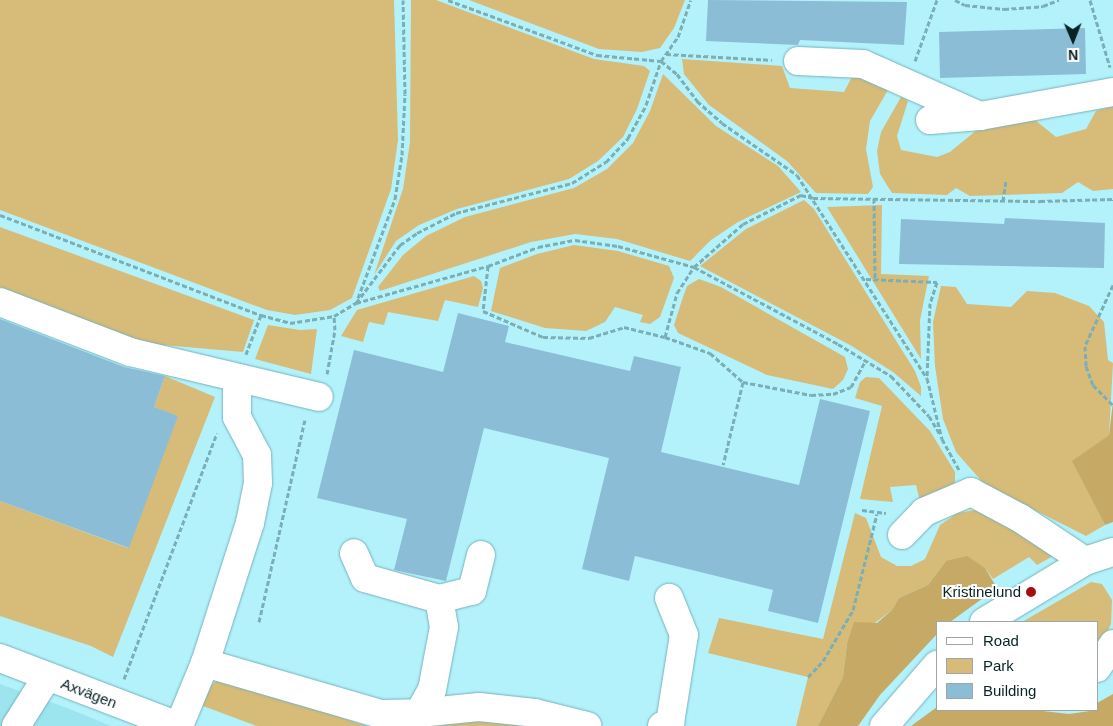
<!DOCTYPE html>
<meta charset="utf-8">
<style>
body{margin:0}
#map{position:relative;width:1113px;height:726px;overflow:hidden;background:#b3f2fb;font-family:Arial,sans-serif}
div>[style]{position:absolute}
[style*='--x']{left:calc(var(--x)*1px);top:calc(var(--y)*1px);width:calc(var(--w)*1px);rotate:calc(var(--a)*1deg)}
.built>*{inset:0;background:#9ce4ee}
.green>*{inset:0;background:#d7bb78}
.forest>*{inset:0;background:#c5a965}
.building>*{inset:0;background:#8bbed6}
.path>*{height:3px;margin-top:-1.5px;transform-origin:0;background:repeating-linear-gradient(90deg,#7baeb5 0 5px,transparent 0 7.5px)}
.roads{filter:drop-shadow(0 0 1px #76b2bb) drop-shadow(0 0 1px #76b2bb)}
.minor>*{height:28px;margin:-14px;padding:0 14px;transform-origin:14px;border-radius:14px;background:#fff}
.dots>*{width:14px;height:14px;translate:-50% -50%;box-sizing:border-box;border:2px solid #fff;border-radius:50%}
span{translate:-50% -50%;white-space:nowrap;text-align:center;line-height:1.15;-webkit-text-stroke:4px #fff;paint-order:stroke}
.poi-label{font-size:15px;color:#092226}
.right{translate:-100% -50%;text-align:right}
.street-label{font-size:15px;color:#092226}
.legend{position:absolute;left:936px;top:621px;width:162px;height:90px;box-sizing:border-box;background:#fff;border:1px solid #9da7a8;margin:0;padding:6px 9px;list-style:none;font-size:15px;color:#092226}
.legend li{display:flex;align-items:center;gap:10px;height:25px}
.legend b{width:25px;border:1px solid #9da7a8}
.north{position:absolute;left:1048px;top:15px;width:50px;height:50px;-webkit-text-stroke:4px #fff;paint-order:stroke;rotate:179deg;font-size:14px;font-weight:700;line-height:20px;text-align:center;color:#092226}
.north::after{content:'';display:block;margin:auto;width:18px;height:22px;background:#092226;clip-path:polygon(50% 0,100% 100%,50% 72%,0 100%)}
</style>
<div id="map">
<div class="built">
<div style="clip-path:polygon(0 684px,67px 708px,111px 726px,0 726px)"></div>
</div>
<div class="green">
<div style="clip-path:polygon(0 0,394px 0,398px 140px,391px 189px,352px 298px,330px 310px,295px 315px,267px 310px,0 210px)"></div>
<div style="clip-path:polygon(411px 0,436px 0,594px 59px,644px 66px,650px 71px,637px 109px,623px 137px,598px 161px,569px 179px,457px 209px,419px 225px,396px 241px,374px 275px,403px 189px,410px 142px)"></div>
<div style="clip-path:polygon(469px 0,685px 0,674px 28px,660px 48px,642px 52px,599px 49px)"></div>
<div style="clip-path:polygon(682px 59px,782px 66px,790px 88px,844px 92px,854px 73px,888px 90px,870px 121px,866px 149px,873px 187px,868px 194px,816px 193px,787px 161px,709px 105px,684px 74px)"></div>
<div style="clip-path:polygon(663px 74px,716px 126px,778px 166px,801px 192px,738px 222px,711px 240px,690px 261px,617px 239px,575px 234px,531px 242px,380px 291px,378px 287px,403px 255px,426px 236px,465px 217px,574px 188px,607px 169px,633px 143px,650px 111px)"></div>
<div style="clip-path:polygon(901px 97px,908px 101px,897px 136px,901px 150px,937px 157px,950px 152px,978px 129px,1035px 120px,1056px 137px,1086px 129px,1096px 111px,1113px 106px,1113px 189px,1093px 191px,1078px 182px,1062px 193px,970px 196px,956px 188px,947px 195px,892px 193px,880px 174px,877px 151px,881px 132px)"></div>
<div style="clip-path:polygon(804px 200px,814px 209px,915px 371px,921px 387px,921px 396px,893px 372px,850px 345px,700px 266px,746px 229px)"></div>
<div style="clip-path:polygon(882px 205px,881px 274px,929px 276px,920px 320px,921px 359px,827px 207px)"></div>
<div style="clip-path:polygon(0 227px,254px 320px,243px 352px,140px 343px,0 291px)"></div>
<div style="clip-path:polygon(574px 245px,618px 251px,669px 266px,674px 278px,660px 317px,650px 324px,640px 322px,643px 315px,615px 307px,605px 322px,586px 331px,545px 328px,491px 311px,500px 268px,537px 254px)"></div>
<div style="clip-path:polygon(474px 276px,481px 281px,483px 288px,478px 307px,445px 300px,438px 321px,388px 312px,384px 325px,369px 322px,363px 342px,341px 336px,357px 310px)"></div>
<div style="clip-path:polygon(699px 279px,721px 287px,845px 357px,848px 369px,843px 380px,833px 389px,767px 375px,678px 333px,674px 325px,683px 297px,687px 286px)"></div>
<div style="clip-path:polygon(941px 286px,956px 287px,967px 304px,1011px 307px,1027px 291px,1055px 293px,1089px 306px,1104px 322px,1108px 360px,1113px 363px,1109px 435px,1073px 461px,1105px 525px,1086px 536px,985px 485px,956px 452px,943px 419px,935px 366px,933px 322px)"></div>
<div style="clip-path:polygon(268px 325px,300px 330px,317px 329px,311px 374px,255px 359px)"></div>
<div style="clip-path:polygon(165px 376px,215px 397px,113px 657px,91px 646px,0 616px,0 501px,128px 548px,177px 417px,154px 407px)"></div>
<div style="clip-path:polygon(866px 377px,879px 378px,930px 431px,955px 472px,955px 489px,920px 501px,916px 485px,890px 487px,893px 502px,860px 499px,882px 406px,855px 398px,860px 382px)"></div>
<div style="clip-path:polygon(981px 509px,1052px 544px,1053px 556px,1037px 565px,1029px 557px,993px 579px,985px 568px,946px 561px,928px 585px,899px 598px,892px 610px,847px 644px,843px 677px,818px 726px,796px 726px,808px 677px,708px 653px,719px 618px,823px 639px,855px 513px,866px 518px,881px 557px,897px 566px,911px 566px,925px 559px,940px 525px,958px 513px)"></div>
<div style="clip-path:polygon(1091px 582px,1102px 584px,1112px 600px,1111px 624px,1097px 654px,1097px 622px,1022px 622px)"></div>
<div style="clip-path:polygon(233px 680px,363px 725px,368px 726px,257px 726px,203px 706px,207px 689px,216px 681px)"></div>
<div style="clip-path:polygon(456px 721px,501px 722px,523px 726px,434px 726px)"></div>
</div>
<div class="forest">
<div style="clip-path:polygon(1113px 402px,1113px 522px,1105px 525px,1072px 461px,1109px 435px)"></div>
<div style="clip-path:polygon(967px 556px,985px 568px,997px 588px,950px 622px,937px 622px,937px 634px,880px 695px,858px 726px,818px 726px,843px 677px,847px 644px,854px 622px,877px 623px,892px 610px,899px 598px,928px 585px,946px 561px)"></div>
<div style="clip-path:polygon(1113px 694px,1113px 726px,911px 726px,937px 707px,937px 710px,1034px 710px,1069px 714px,1097px 710px,1097px 703px)"></div>
</div>
<div class="building">
<div style="clip-path:polygon(708px 0,907px 2px,904px 45px,800px 40px,798px 45px,706px 41px)"></div>
<div style="clip-path:polygon(1085px 28px,1086px 74px,940px 78px,939px 32px)"></div>
<div style="clip-path:polygon(1005px 218px,1105px 223px,1104px 268px,899px 264px,901px 219px,1004px 224px)"></div>
<div style="clip-path:polygon(458px 313px,509px 326px,505px 342px,630px 371px,634px 356px,681px 367px,661px 452px,799px 485px,820px 399px,870px 411px,818px 623px,768px 611px,773px 590px,635px 556px,629px 581px,582px 569px,609px 458px,484px 428px,446px 581px,394px 570px,407px 519px,317px 498px,354px 350px,443px 372px)"></div>
<div style="clip-path:polygon(0 319px,124px 367px,165px 376px,154px 407px,178px 416px,129px 548px,0 501px)"></div>
</div>
<div class="path">
<div style="--x:448;--y:0;--w:159;--a:20.3"></div>
<div style="--x:597;--y:55;--w:64;--a:5.4"></div>
<div style="--x:661;--y:61;--w:21;--a:39"></div>
<div style="--x:677;--y:74;--w:34;--a:53"></div>
<div style="--x:697;--y:101;--w:33;--a:41"></div>
<div style="--x:722;--y:123;--w:91;--a:34.7"></div>
<div style="--x:797;--y:175;--w:241;--a:57.4"></div>
<div style="--x:927;--y:378;--w:63;--a:76.2"></div>
<div style="--x:942;--y:439;--w:35;--a:61"></div>
<div style="--x:955;--y:0;--w:11;--a:27"></div>
<div style="--x:965;--y:5;--w:39;--a:6"></div>
<div style="--x:1004;--y:9;--w:39;--a:-4"></div>
<div style="--x:1043;--y:6;--w:17;--a:-21"></div>
<div style="--x:1090;--y:0;--w:70;--a:73.4"></div>
<div style="--x:666;--y:54;--w:106;--a:3.2"></div>
<div style="--x:915;--y:61;--w:65;--a:-70.2"></div>
<div style="--x:874;--y:198;--w:80;--a:89.3"></div>
<div style="--x:1003;--y:201;--w:22;--a:-82"></div>
<div style="--x:0;--y:215;--w:280;--a:21"></div>
<div style="--x:261;--y:315;--w:42;--a:111"></div>
<div style="--x:488;--y:266;--w:45;--a:96.3"></div>
<div style="--x:483;--y:311;--w:65;--a:23.4"></div>
<div style="--x:543;--y:337;--w:46;--a:1.2"></div>
<div style="--x:589;--y:338;--w:37;--a:-17"></div>
<div style="--x:624;--y:327;--w:42;--a:13.7"></div>
<div style="--x:665;--y:337;--w:48;--a:19.6"></div>
<div style="--x:710;--y:353;--w:44;--a:41.3"></div>
<div style="--x:743;--y:382;--w:85;--a:103.5"></div>
<div style="--x:866;--y:279;--w:71;--a:2.4"></div>
<div style="--x:937;--y:282;--w:22;--a:108"></div>
<div style="--x:930;--y:303;--w:75;--a:92.3"></div>
<div style="--x:1113;--y:285;--w:67;--a:114.7"></div>
<div style="--x:1085;--y:346;--w:20;--a:87"></div>
<div style="--x:1086;--y:366;--w:20;--a:70"></div>
<div style="--x:1093;--y:385;--w:28;--a:45"></div>
<div style="--x:358;--y:298;--w:106;--a:-69.5"></div>
<div style="--x:395;--y:199;--w:45;--a:-81"></div>
<div style="--x:402;--y:155;--w:61;--a:-87.2"></div>
<div style="--x:405;--y:94;--w:94;--a:-91.2"></div>
<div style="--x:356;--y:303;--w:73;--a:-52.8"></div>
<div style="--x:400;--y:245;--w:21;--a:-35"></div>
<div style="--x:417;--y:233;--w:44;--a:-27.1"></div>
<div style="--x:456;--y:213;--w:120;--a:-14.5"></div>
<div style="--x:572;--y:183;--w:40;--a:-32"></div>
<div style="--x:606;--y:162;--w:33;--a:-47"></div>
<div style="--x:628;--y:138;--w:38;--a:-61"></div>
<div style="--x:646;--y:105;--w:46;--a:-71.2"></div>
<div style="--x:661;--y:61;--w:29;--a:-55"></div>
<div style="--x:678;--y:37;--w:39;--a:-71"></div>
<div style="--x:261;--y:315;--w:30;--a:15"></div>
<div style="--x:290;--y:323;--w:45;--a:-9"></div>
<div style="--x:334;--y:316;--w:26;--a:-31"></div>
<div style="--x:356;--y:303;--w:137;--a:-15.7"></div>
<div style="--x:488;--y:266;--w:53;--a:-20.8"></div>
<div style="--x:538;--y:247;--w:38;--a:-11"></div>
<div style="--x:575;--y:240;--w:43;--a:7.9"></div>
<div style="--x:618;--y:246;--w:79;--a:15.4"></div>
<div style="--x:694;--y:267;--w:163;--a:28.1"></div>
<div style="--x:838;--y:344;--w:62;--a:31.1"></div>
<div style="--x:891;--y:376;--w:55;--a:46.5"></div>
<div style="--x:929;--y:416;--w:21;--a:59"></div>
<div style="--x:665;--y:337;--w:46;--a:-74.7"></div>
<div style="--x:677;--y:293;--w:31;--a:-57"></div>
<div style="--x:694;--y:267;--w:65;--a:-41.3"></div>
<div style="--x:743;--y:224;--w:65;--a:-26.6"></div>
<div style="--x:801;--y:195;--w:12;--a:14"></div>
<div style="--x:813;--y:198;--w:227;--a:0.8"></div>
<div style="--x:1040;--y:201;--w:73;--a:-1.6"></div>
<div style="--x:327;--y:374;--w:45;--a:-79.7"></div>
<div style="--x:335;--y:330;--w:14;--a:-94"></div>
<div style="--x:743;--y:382;--w:69;--a:10.8"></div>
<div style="--x:811;--y:395;--w:22;--a:-3"></div>
<div style="--x:833;--y:394;--w:19;--a:-21"></div>
<div style="--x:851;--y:387;--w:29;--a:-61"></div>
<div style="--x:862;--y:510;--w:24;--a:7"></div>
<div style="--x:259;--y:622;--w:207;--a:-77.2"></div>
<div style="--x:808;--y:677;--w:22;--a:-47"></div>
<div style="--x:823;--y:661;--w:59;--a:-59.5"></div>
<div style="--x:853;--y:610;--w:99;--a:-76"></div>
<div style="--x:124;--y:679;--w:263;--a:-69.3"></div>
</div>
<div class="roads">
<div class="minor">
<div style="--x:798;--y:61;--w:65;--a:2.6"></div>
<div style="--x:863;--y:64;--w:128;--a:24"></div>
<div style="--x:930;--y:120;--w:50;--a:-4.6"></div>
<div style="--x:980;--y:116;--w:135;--a:-10.2"></div>
<div style="--x:0;--y:302;--w:139;--a:21"></div>
<div style="--x:130;--y:352;--w:194;--a:13.4"></div>
<div style="--x:902;--y:535;--w:32;--a:-46"></div>
<div style="--x:924;--y:512;--w:51;--a:-23.1"></div>
<div style="--x:971;--y:492;--w:55;--a:28"></div>
<div style="--x:1020;--y:518;--w:78;--a:33.5"></div>
<div style="--x:439;--y:599;--w:34;--a:-14"></div>
<div style="--x:472;--y:591;--w:37;--a:-76"></div>
<div style="--x:984;--y:622;--w:118;--a:-31.1"></div>
<div style="--x:1085;--y:561;--w:29;--a:-18"></div>
<div style="--x:0;--y:658;--w:191;--a:20.9"></div>
<div style="--x:205;--y:663;--w:182;--a:16.2"></div>
<div style="--x:380;--y:714;--w:39;--a:-1"></div>
<div style="--x:419;--y:713;--w:26;--a:-61"></div>
<div style="--x:432;--y:690;--w:64;--a:-79.2"></div>
<div style="--x:444;--y:627;--w:28;--a:-100"></div>
<div style="--x:439;--y:599;--w:77;--a:-164.2"></div>
<div style="--x:365;--y:578;--w:27;--a:-114"></div>
<div style="--x:1097;--y:668;--w:29;--a:-56"></div>
<div style="--x:419;--y:713;--w:60;--a:-5.7"></div>
<div style="--x:479;--y:707;--w:56;--a:6.1"></div>
<div style="--x:535;--y:713;--w:54;--a:14"></div>
<div style="--x:16;--y:726;--w:58;--a:-57.7"></div>
<div style="--x:179;--y:726;--w:68;--a:-67.6"></div>
<div style="--x:205;--y:663;--w:147;--a:-72.2"></div>
<div style="--x:250;--y:523;--w:41;--a:-78.7"></div>
<div style="--x:258;--y:483;--w:28;--a:-92"></div>
<div style="--x:257;--y:455;--w:43;--a:-117.8"></div>
<div style="--x:237;--y:417;--w:38;--a:-90"></div>
<div style="--x:662;--y:726;--w:9;--a:-21"></div>
<div style="--x:670;--y:723;--w:89;--a:-81"></div>
<div style="--x:684;--y:635;--w:40;--a:-112"></div>
<div style="--x:884;--y:726;--w:81;--a:-49"></div>
</div>
</div>
<div class="dots">
<div style="left:1031px;top:592px;background:#a50f13"></div>
</div>
<div class="poi-label">
<span class="right" style="left:1021px;top:592px">Kristinelund</span>
</div>
<div class="street-label">
<span style="left:89px;top:693px;rotate:21deg">Axvägen</span>
</div>
<ul class="legend">
<li><b style="height:6px;background:#fff"></b>Road</li>
<li><b style="height:14px;background:#d7bb78"></b>Park</li>
<li><b style="height:14px;background:#8bbed6"></b>Building</li>
</ul>
<div class="north">N</div>
</div>
